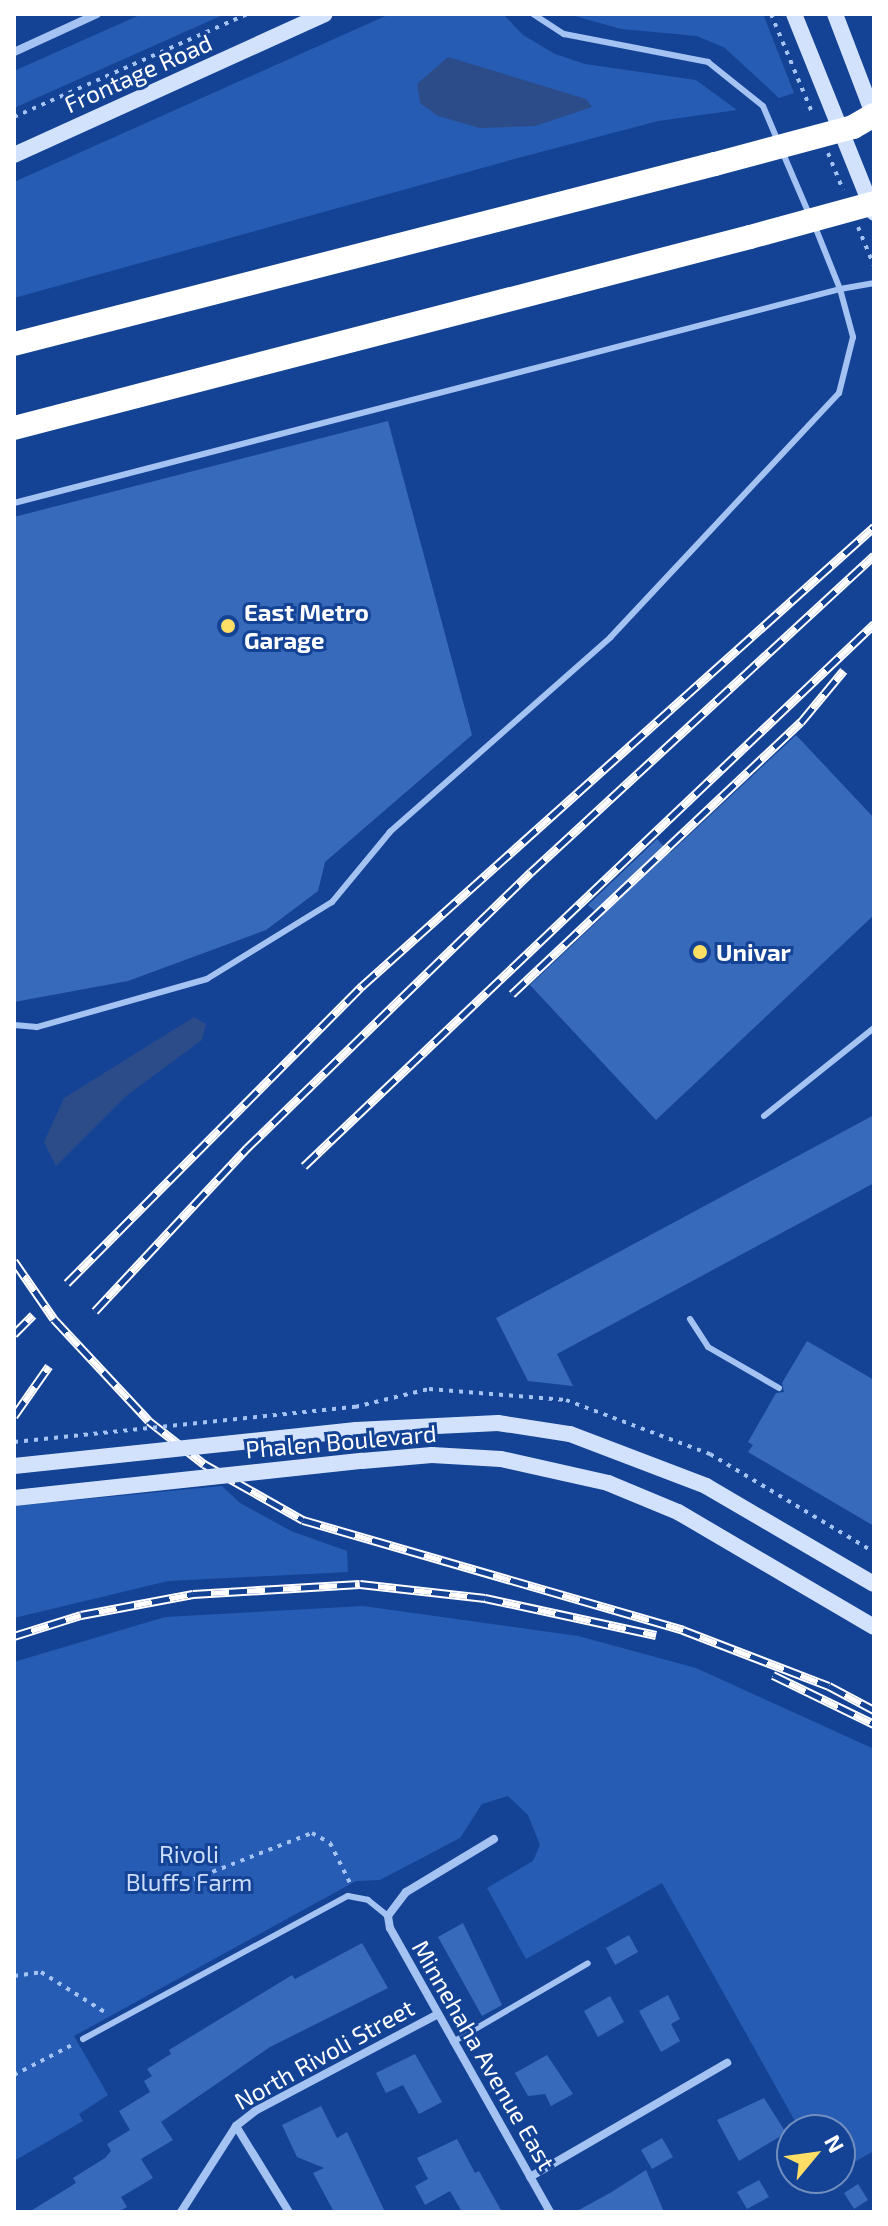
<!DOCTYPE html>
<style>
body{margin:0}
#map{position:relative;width:888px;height:2226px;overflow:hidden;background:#144395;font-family:"Exo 2",sans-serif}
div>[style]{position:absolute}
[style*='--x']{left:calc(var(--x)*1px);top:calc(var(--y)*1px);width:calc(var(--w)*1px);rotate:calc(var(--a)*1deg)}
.green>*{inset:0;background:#275cb4}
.water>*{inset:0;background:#2b4c89}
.building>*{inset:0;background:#386abc}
.path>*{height:4px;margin-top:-2px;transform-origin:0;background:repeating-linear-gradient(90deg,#a4c2f2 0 4px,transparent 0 10px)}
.lane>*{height:6px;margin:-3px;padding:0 3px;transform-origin:3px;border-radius:3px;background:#a4c2f2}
.street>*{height:8px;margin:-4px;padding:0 4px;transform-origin:4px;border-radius:4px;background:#a4c2f2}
.secondary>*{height:16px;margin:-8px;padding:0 8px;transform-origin:8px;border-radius:8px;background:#d3e2fc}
.highway>*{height:24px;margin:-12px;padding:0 12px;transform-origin:12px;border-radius:12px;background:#fff}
.rail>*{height:9px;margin-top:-4.5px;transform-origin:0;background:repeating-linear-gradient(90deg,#144395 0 18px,#fff 0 36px);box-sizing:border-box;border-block:2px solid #fff}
.path-bridge>*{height:4px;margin-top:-2px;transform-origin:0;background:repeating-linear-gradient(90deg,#a4c2f2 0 4px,transparent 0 10px)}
.secondary-bridge>*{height:16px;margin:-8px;padding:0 8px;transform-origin:8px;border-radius:8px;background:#d3e2fc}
.highway-bridge>*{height:24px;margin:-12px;padding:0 12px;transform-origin:12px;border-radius:12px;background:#fff}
.dots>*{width:22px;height:22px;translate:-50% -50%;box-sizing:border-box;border:4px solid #144395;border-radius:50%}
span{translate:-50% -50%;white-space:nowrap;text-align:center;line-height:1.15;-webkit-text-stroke:6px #144395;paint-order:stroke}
.street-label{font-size:24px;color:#fff}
.poi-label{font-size:24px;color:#fff;font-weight:700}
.left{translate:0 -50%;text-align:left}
.park-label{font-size:24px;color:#ccdefc}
.frame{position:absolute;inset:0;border:16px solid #fff;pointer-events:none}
.north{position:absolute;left:776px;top:2114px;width:80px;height:80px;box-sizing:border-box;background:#144395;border:2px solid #728ebf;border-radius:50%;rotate:61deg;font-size:22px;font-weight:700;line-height:32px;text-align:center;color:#fff}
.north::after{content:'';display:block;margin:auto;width:28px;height:36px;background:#ffde65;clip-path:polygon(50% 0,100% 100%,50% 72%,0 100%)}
</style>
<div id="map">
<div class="green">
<div style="clip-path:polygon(142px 14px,225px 14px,14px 108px,14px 71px)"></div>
<div style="clip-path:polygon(390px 14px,503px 14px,523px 35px,555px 54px,585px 64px,696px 80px,737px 110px,658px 121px,518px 158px,14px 298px,14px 182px)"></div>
<div style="clip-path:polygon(568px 14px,763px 14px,794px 93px,779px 98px,725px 48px,697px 36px,621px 29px)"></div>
<div style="clip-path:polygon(222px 1486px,240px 1503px,291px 1531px,347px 1551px,348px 1572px,168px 1581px,14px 1618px,14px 1506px)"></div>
<div style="clip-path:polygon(363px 1606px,578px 1636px,696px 1668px,874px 1749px,874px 2151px,840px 2170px,840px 2130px,800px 2130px,662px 1883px,526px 1959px,487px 1888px,533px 1861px,540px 1845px,528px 1815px,508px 1796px,482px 1804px,460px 1838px,380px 1880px,356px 1881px,74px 2036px,108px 2095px,79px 2114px,83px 2121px,14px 2161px,14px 1662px,165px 1617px)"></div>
</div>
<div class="water">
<div style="clip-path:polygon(448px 57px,586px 99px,592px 107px,535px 126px,480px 128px,438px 116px,420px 103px,417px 84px)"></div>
<div style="clip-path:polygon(194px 1017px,206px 1024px,202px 1040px,126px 1096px,56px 1166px,44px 1142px,64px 1098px)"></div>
</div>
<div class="building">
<div style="clip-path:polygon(388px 421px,472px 735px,325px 862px,318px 891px,266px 930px,128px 981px,14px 1002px,14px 517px)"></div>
<div style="clip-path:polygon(796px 735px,874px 818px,874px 915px,656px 1120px,530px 985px,602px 917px,588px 905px,657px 839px,670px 853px)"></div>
<div style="clip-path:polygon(874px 1115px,874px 1183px,557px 1354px,573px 1386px,528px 1381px,496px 1318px)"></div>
<div style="clip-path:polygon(807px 1341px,874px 1380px,874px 1526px,748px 1452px,753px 1445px,748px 1442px,776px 1393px,784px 1392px,782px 1383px)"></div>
<div style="clip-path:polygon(463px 1923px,502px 2005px,482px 2016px,438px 1937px)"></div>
<div style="clip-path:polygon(629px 1935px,638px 1952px,615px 1965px,606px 1948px)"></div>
<div style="clip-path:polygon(362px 1943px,388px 1988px,270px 2047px,161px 2122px,173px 2140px,141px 2159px,153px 2178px,121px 2197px,127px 2207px,118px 2212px,29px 2212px,76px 2183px,73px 2178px,105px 2158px,111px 2151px,107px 2144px,130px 2130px,119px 2111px,150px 2092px,144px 2081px,152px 2076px,147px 2069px,171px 2054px,169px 2050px,292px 1975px,295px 1979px)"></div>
<div style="clip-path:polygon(668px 1995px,680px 2019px,671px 2024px,680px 2041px,661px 2052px,639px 2011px)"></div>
<div style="clip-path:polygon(610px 1996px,624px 2022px,598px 2037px,584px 2011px)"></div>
<div style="clip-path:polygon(415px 2054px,442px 2102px,419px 2114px,403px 2085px,386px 2093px,376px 2073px)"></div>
<div style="clip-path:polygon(547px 2055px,573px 2094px,551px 2106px,545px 2094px,528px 2096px,515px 2073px)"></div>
<div style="clip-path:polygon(764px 2098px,786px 2133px,739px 2161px,717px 2120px)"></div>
<div style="clip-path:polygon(321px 2106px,337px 2138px,347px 2132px,385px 2212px,334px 2212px,313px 2173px,324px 2168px,297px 2157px,282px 2125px)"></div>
<div style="clip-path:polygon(662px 2138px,673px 2157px,652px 2169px,641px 2150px)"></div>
<div style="clip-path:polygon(457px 2139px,475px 2173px,479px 2171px,502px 2212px,462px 2212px,450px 2191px,425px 2205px,415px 2186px,428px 2179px,417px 2158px)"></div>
<div style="clip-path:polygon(646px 2170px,664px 2212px,575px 2212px,610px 2193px)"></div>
<div style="clip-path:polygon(759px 2180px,769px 2197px,747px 2209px,737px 2192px)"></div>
<div style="clip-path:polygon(858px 2184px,868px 2200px,854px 2209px,844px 2193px)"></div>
</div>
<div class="path">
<div style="--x:771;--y:14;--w:109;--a:67.4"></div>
<div style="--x:14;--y:117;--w:256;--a:-23.8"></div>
<div style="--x:828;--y:153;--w:40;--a:68"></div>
<div style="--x:858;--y:227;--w:42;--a:67.7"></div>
<div style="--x:355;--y:1407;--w:76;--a:-13.7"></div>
<div style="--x:429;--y:1389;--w:137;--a:4.6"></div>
<div style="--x:566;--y:1400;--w:154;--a:20.6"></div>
<div style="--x:710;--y:1454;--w:191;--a:30.9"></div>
<div style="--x:166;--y:1890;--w:157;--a:-21.3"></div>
<div style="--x:312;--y:1833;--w:21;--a:29"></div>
<div style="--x:330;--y:1843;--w:47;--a:63.4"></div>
<div style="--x:14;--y:1976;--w:27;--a:-8"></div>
<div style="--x:41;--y:1972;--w:77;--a:32.2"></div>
<div style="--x:14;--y:2075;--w:68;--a:-27.3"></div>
</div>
<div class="lane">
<div style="--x:533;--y:14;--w:37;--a:33"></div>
<div style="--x:564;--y:34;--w:147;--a:11"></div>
<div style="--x:708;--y:62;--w:70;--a:38.7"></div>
<div style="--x:763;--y:106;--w:38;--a:67"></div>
<div style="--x:782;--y:151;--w:69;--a:66.8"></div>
<div style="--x:814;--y:224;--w:70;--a:68.2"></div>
<div style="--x:840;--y:289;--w:35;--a:-10"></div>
<div style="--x:14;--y:503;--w:853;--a:-14.52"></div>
<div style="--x:840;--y:289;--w:50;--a:74.8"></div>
<div style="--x:853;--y:337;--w:58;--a:104"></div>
<div style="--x:839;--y:393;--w:334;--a:133.1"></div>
<div style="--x:611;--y:637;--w:295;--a:138.6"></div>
<div style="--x:390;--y:832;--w:91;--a:129.6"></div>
<div style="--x:332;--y:902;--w:147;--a:148.4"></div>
<div style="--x:207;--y:979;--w:177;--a:164.2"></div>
<div style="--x:37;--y:1027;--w:23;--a:-175"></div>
<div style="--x:764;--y:1116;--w:141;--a:-38.7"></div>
<div style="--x:690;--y:1319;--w:33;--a:57"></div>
<div style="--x:708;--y:1347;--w:82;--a:30"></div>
<div style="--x:83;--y:2039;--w:301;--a:-28.4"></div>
<div style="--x:348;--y:1896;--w:20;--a:11"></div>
<div style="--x:368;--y:1900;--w:26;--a:39"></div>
<div style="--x:453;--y:2042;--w:156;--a:-30.3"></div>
</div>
<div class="street">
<div style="--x:14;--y:52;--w:91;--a:-24.6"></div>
<div style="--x:494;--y:1839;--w:103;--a:148.9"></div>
<div style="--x:406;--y:1892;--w:30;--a:127"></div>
<div style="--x:388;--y:1916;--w:12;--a:81"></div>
<div style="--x:390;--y:1928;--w:326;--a:60.6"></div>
<div style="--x:236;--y:2126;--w:101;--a:58.4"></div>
<div style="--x:530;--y:2177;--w:228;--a:-30.1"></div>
<div style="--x:181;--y:2212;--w:102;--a:-57.4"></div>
<div style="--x:236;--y:2126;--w:24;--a:-38"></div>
<div style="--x:255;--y:2111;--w:207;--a:-27.9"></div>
</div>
<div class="secondary">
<div style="--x:794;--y:14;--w:214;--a:68.1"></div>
<div style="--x:835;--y:14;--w:109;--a:69.1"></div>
<div style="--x:14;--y:155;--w:341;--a:-24.4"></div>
<div style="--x:356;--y:1430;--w:142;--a:-2.8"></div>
<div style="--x:498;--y:1423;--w:73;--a:8.7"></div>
<div style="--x:570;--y:1434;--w:146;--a:20.9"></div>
<div style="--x:706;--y:1486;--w:194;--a:30.3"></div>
<div style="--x:362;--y:1461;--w:70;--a:-4.9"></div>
<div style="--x:432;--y:1455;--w:69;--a:3.3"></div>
<div style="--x:501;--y:1459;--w:110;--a:12.6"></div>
<div style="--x:608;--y:1483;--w:76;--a:22.5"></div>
<div style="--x:678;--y:1512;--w:227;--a:30.4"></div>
</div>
<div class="highway">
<div style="--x:14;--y:344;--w:724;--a:-14.4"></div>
<div style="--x:14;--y:428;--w:760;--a:-14.55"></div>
</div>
<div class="rail">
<div style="--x:512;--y:994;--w:397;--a:-43.3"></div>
<div style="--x:801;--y:722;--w:67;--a:-50.4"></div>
<div style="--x:304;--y:1166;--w:787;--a:-43.56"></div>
<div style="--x:14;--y:1261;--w:70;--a:55.4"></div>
<div style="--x:54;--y:1319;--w:139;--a:47"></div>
<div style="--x:149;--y:1421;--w:70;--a:38"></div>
<div style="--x:204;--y:1464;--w:114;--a:29.5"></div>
<div style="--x:303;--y:1520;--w:396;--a:16.1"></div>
<div style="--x:683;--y:1630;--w:156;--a:21"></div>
<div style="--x:829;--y:1686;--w:51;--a:28.1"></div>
<div style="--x:67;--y:1283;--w:419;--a:-45.2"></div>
<div style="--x:362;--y:986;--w:688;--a:-41.88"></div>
<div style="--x:95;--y:1311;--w:223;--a:-47"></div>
<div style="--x:247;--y:1148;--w:396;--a:-44.2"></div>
<div style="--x:531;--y:872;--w:467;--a:-42.7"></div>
<div style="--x:14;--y:1334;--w:27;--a:-45"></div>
<div style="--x:14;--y:1416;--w:61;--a:-55"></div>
<div style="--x:14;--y:1636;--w:70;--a:-17.4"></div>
<div style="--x:81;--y:1615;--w:114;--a:-10.6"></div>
<div style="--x:193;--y:1594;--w:167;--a:-3.4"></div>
<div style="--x:360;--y:1584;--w:126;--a:6.4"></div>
<div style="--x:485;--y:1598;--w:175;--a:12.2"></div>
<div style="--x:773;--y:1675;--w:112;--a:25.9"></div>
</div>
<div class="path-bridge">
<div style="--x:14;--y:1442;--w:343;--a:-5.9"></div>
</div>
<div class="secondary-bridge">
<div style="--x:14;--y:1466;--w:344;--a:-6"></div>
<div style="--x:14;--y:1498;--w:350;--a:-6.1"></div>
</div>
<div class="highway-bridge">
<div style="--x:715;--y:164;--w:143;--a:-15"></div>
<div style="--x:853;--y:127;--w:24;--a:-30"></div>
<div style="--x:750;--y:237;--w:129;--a:-15.3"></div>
</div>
<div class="dots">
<div style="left:228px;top:626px;background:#ffde65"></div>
<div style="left:700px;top:952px;background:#ffde65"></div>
</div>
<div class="street-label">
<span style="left:138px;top:73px;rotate:-24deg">Frontage Road</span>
<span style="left:341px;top:1441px;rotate:-5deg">Phalen Boulevard</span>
<span style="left:324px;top:2054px;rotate:-29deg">North Rivoli Street</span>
<span style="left:484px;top:2055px;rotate:60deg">Minnehaha Avenue East</span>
</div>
<div class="poi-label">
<span class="left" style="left:244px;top:626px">East Metro<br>Garage</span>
<span class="left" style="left:716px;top:952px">Univar</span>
</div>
<div class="park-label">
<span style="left:189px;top:1868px">Rivoli<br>Bluffs Farm</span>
</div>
<div class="frame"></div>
<div class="north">N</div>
</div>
